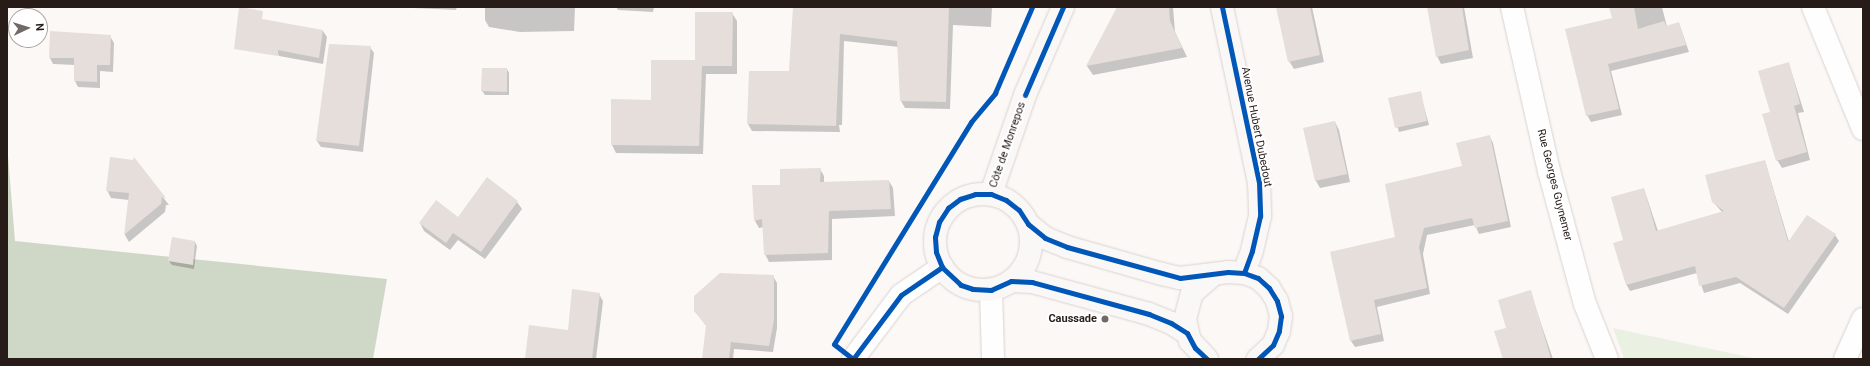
<!DOCTYPE html>
<meta charset="utf-8">
<style>
body{margin:0}
#map{position:relative;width:1870px;height:366px;overflow:hidden;background:#fbf8f6;font-family:Roboto,sans-serif}
div>[style]{position:absolute}
[style*='--x']{left:calc(var(--x)*1px);top:calc(var(--y)*1px);width:calc(var(--w)*1px);rotate:calc(var(--a)*1deg)}
.green>*{inset:0;background:#eaf1e2}
.forest>*{inset:0;background:#cfd8c6}
.shadow>*{inset:0;background:#0003}
.building>*{inset:0;background:#e5deda}
.roads{filter:drop-shadow(0 0 1px #dbd3d0) drop-shadow(0 0 1px #dbd3d0)}
.street>*{height:22px;margin:-11px;padding:0 11px;transform-origin:11px;border-radius:11px;background:#fefefe}
.secondary>*{height:22px;margin:-11px;padding:0 11px;transform-origin:11px;border-radius:11px;background:#faf7f7}
.secondary>.ring{margin:-11px;padding:0;box-sizing:content-box;background:none;border:22px solid #faf7f7;border-radius:50%}
.cycleway>*{height:5px;margin:-2.5px;padding:0 2.5px;transform-origin:2.5px;border-radius:2.5px;background:#0057b8}
.dots>*{width:11px;height:11px;translate:-50% -50%;box-sizing:border-box;border:2px solid #fff;border-radius:50%}
span{translate:-50% -50%;white-space:nowrap;text-align:center;line-height:1.15;-webkit-text-stroke:4px #fff;paint-order:stroke}
.street-label{font-size:11px;color:#271c17}
.poi-label{font-size:11px;color:#271c17;font-weight:700}
.right{translate:-100% -50%;text-align:right}
.frame{position:absolute;inset:0;border:8px solid #271c17;pointer-events:none}
.north{position:absolute;left:8px;top:8px;width:40px;height:40px;box-sizing:border-box;background:#fff;border:1px solid #a9a4a2;border-radius:50%;rotate:86deg;font-size:11px;font-weight:700;line-height:16px;text-align:center;color:#271c17}
.north::after{content:'';display:block;margin:auto;width:14px;height:18px;background:#716965;clip-path:polygon(50% 0,100% 100%,50% 72%,0 100%)}
</style>
<div id="map">
<div class="green">
<div style="clip-path:polygon(1613px 328px,1758px 359px,1624px 359px)"></div>
</div>
<div class="forest">
<div style="clip-path:polygon(7px 144px,15px 241px,387px 279px,373px 359px,7px 359px)"></div>
</div>
<div class="shadow">
<div style="clip-path:polygon(391px 7px,457px 7px,456px 10px)"></div>
<div style="clip-path:polygon(485px 7px,575px 7px,574px 31px,520px 32px,489px 27px,485px 20px)"></div>
<div style="clip-path:polygon(616px 7px,654px 7px,653px 12px,618px 10px)"></div>
<div style="clip-path:polygon(794px 7px,992px 7px,991px 27px,953px 25px,950px 109px,905px 108px,901px 101px,899px 47px,844px 41px,842px 125px,839px 125px,840px 132px,752px 131px,748px 124px,750px 72px,790px 72px)"></div>
<div style="clip-path:polygon(1118px 7px,1173px 7px,1175px 32px,1187px 57px,1093px 75px,1087px 66px)"></div>
<div style="clip-path:polygon(1277px 7px,1312px 7px,1324px 62px,1294px 69px,1289px 61px)"></div>
<div style="clip-path:polygon(1428px 7px,1464px 7px,1473px 58px,1441px 64px,1437px 56px)"></div>
<div style="clip-path:polygon(1623px 7px,1662px 7px,1667px 27px,1679px 23px,1689px 52px,1611px 71px,1622px 115px,1591px 122px,1587px 115px,1613px 19px)"></div>
<div style="clip-path:polygon(732px 13px,737px 21px,737px 74px,706px 74px,703px 154px,616px 153px,612px 145px,652px 101px,696px 61px)"></div>
<div style="clip-path:polygon(323px 31px,327px 37px,323px 64px,279px 56px,275px 49px)"></div>
<div style="clip-path:polygon(110px 36px,114px 43px,113px 72px,100px 71px,100px 88px,78px 87px,75px 81px,75px 65px,53px 64px,50px 58px)"></div>
<div style="clip-path:polygon(330px 45px,370px 47px,374px 53px,363px 152px,321px 147px,317px 141px)"></div>
<div style="clip-path:polygon(1789px 64px,1804px 112px,1798px 113px,1810px 160px,1782px 168px,1777px 160px,1771px 113px)"></div>
<div style="clip-path:polygon(507px 69px,509px 73px,509px 95px,485px 95px,482px 91px)"></div>
<div style="clip-path:polygon(1420px 92px,1429px 125px,1399px 132px,1389px 99px)"></div>
<div style="clip-path:polygon(1335px 122px,1339px 130px,1350px 182px,1320px 188px,1316px 181px,1304px 129px)"></div>
<div style="clip-path:polygon(1490px 137px,1493px 143px,1511px 227px,1479px 234px,1475px 225px,1427px 235px,1423px 254px,1430px 294px,1377px 307px,1384px 341px,1355px 347px,1351px 341px,1331px 252px,1396px 238px)"></div>
<div style="clip-path:polygon(134px 160px,169px 205px,166px 205px,165px 212px,129px 242px,125px 235px,129px 200px,111px 198px,107px 190px)"></div>
<div style="clip-path:polygon(1765px 161px,1789px 242px,1835px 235px,1839px 241px,1788px 314px,1740px 283px,1704px 293px,1697px 273px,1630px 291px,1626px 284px,1624px 241px,1644px 189px,1658px 231px,1722px 212px,1713px 202px)"></div>
<div style="clip-path:polygon(820px 169px,824px 176px,824px 183px,889px 181px,893px 188px,895px 216px,832px 219px,832px 260px,769px 262px,765px 254px,764px 227px,759px 228px,755px 221px,781px 186px)"></div>
<div style="clip-path:polygon(517px 202px,522px 209px,485px 259px,458px 240px,450px 250px,424px 231px,420px 223px,458px 218px)"></div>
<div style="clip-path:polygon(172px 239px,195px 242px,197px 246px,194px 269px,172px 265px,169px 261px)"></div>
<div style="clip-path:polygon(773px 276px,777px 283px,777px 328px,773px 352px,734px 349px,733px 359px,703px 359px,707px 327px,695px 311px)"></div>
<div style="clip-path:polygon(1530px 291px,1553px 359px,1504px 359px,1507px 328px)"></div>
<div style="clip-path:polygon(599px 294px,603px 301px,596px 359px,526px 359px,569px 331px)"></div>
</div>
<div class="building">
<div style="clip-path:polygon(239px 7px,263px 11px,262px 19px,323px 30px,319px 58px,278px 50px,278px 56px,234px 49px)"></div>
<div style="clip-path:polygon(793px 7px,949px 7px,946px 102px,900px 101px,897px 41px,840px 34px,836px 126px,747px 124px,749px 71px,789px 71px)"></div>
<div style="clip-path:polygon(1117px 7px,1169px 7px,1170px 21px,1182px 48px,1086px 66px)"></div>
<div style="clip-path:polygon(1276px 7px,1310px 7px,1320px 55px,1288px 62px)"></div>
<div style="clip-path:polygon(1427px 7px,1462px 7px,1469px 50px,1436px 57px)"></div>
<div style="clip-path:polygon(1609px 7px,1634px 7px,1638px 29px,1664px 21px,1666px 26px,1679px 22px,1686px 45px,1608px 64px,1619px 109px,1586px 116px,1565px 29px,1612px 18px)"></div>
<div style="clip-path:polygon(695px 12px,733px 12px,732px 66px,702px 66px,699px 146px,611px 145px,611px 99px,651px 100px,651px 60px,695px 60px)"></div>
<div style="clip-path:polygon(50px 31px,111px 35px,110px 65px,97px 65px,97px 82px,74px 81px,74px 58px,49px 58px)"></div>
<div style="clip-path:polygon(329px 44px,371px 46px,359px 146px,316px 141px)"></div>
<div style="clip-path:polygon(1789px 62px,1800px 104px,1794px 106px,1807px 152px,1776px 161px,1762px 114px,1770px 112px,1758px 71px)"></div>
<div style="clip-path:polygon(482px 68px,507px 68px,507px 92px,481px 91px)"></div>
<div style="clip-path:polygon(1421px 91px,1427px 121px,1395px 128px,1388px 98px)"></div>
<div style="clip-path:polygon(1335px 121px,1347px 174px,1315px 181px,1303px 128px)"></div>
<div style="clip-path:polygon(1490px 135px,1508px 221px,1475px 228px,1472px 218px,1424px 228px,1419px 247px,1427px 288px,1374px 300px,1381px 334px,1350px 341px,1330px 252px,1395px 237px,1385px 184px,1462px 166px,1456px 143px)"></div>
<div style="clip-path:polygon(110px 157px,133px 160px,134px 157px,166px 198px,162px 197px,161px 204px,124px 235px,129px 193px,106px 191px)"></div>
<div style="clip-path:polygon(1765px 160px,1788px 242px,1807px 215px,1836px 234px,1784px 308px,1736px 277px,1699px 286px,1695px 266px,1626px 285px,1613px 243px,1623px 240px,1611px 197px,1644px 188px,1656px 231px,1724px 211px,1712px 202px,1705px 175px)"></div>
<div style="clip-path:polygon(821px 168px,820px 182px,889px 180px,891px 209px,829px 211px,828px 253px,764px 255px,762px 219px,754px 221px,752px 185px,780px 185px,780px 169px)"></div>
<div style="clip-path:polygon(487px 177px,518px 201px,481px 252px,453px 233px,446px 243px,419px 223px,436px 200px,458px 217px)"></div>
<div style="clip-path:polygon(172px 237px,195px 241px,193px 265px,168px 261px)"></div>
<div style="clip-path:polygon(720px 273px,774px 275px,774px 320px,769px 346px,731px 342px,729px 359px,702px 359px,706px 325px,694px 311px,694px 296px)"></div>
<div style="clip-path:polygon(572px 289px,600px 293px,592px 359px,525px 359px,529px 325px,568px 330px)"></div>
<div style="clip-path:polygon(1531px 290px,1551px 359px,1503px 359px,1494px 331px,1506px 328px,1498px 300px)"></div>
</div>
<div class="roads">
<div class="street">
<div style="--x:1512;--y:7;--w:168;--a:77.3"></div>
<div style="--x:1549;--y:171;--w:138;--a:74.9"></div>
<div style="--x:1585;--y:304;--w:59;--a:68.2"></div>
<div style="--x:1813;--y:7;--w:132;--a:67.7"></div>
<div style="--x:991;--y:290;--w:69;--a:88.3"></div>
<div style="--x:853;--y:359;--w:80;--a:-53.1"></div>
<div style="--x:901;--y:295;--w:50;--a:-34.3"></div>
<div style="--x:1845;--y:359;--w:44;--a:-65.8"></div>
</div>
<div class="secondary">
<div style="--x:1222;--y:7;--w:179;--a:78.1"></div>
<div style="--x:1259;--y:182;--w:34;--a:88"></div>
<div style="--x:1260;--y:216;--w:36;--a:103"></div>
<div style="--x:1252;--y:251;--w:23;--a:110"></div>
<div style="--x:991;--y:194;--w:105;--a:-71"></div>
<div style="--x:1025;--y:95;--w:96;--a:-66.6"></div>
<div class="ring" style="left:935px;top:194px;width:74px;height:74px"></div>
<div style="--x:1028;--y:224;--w:22;--a:39"></div>
<div style="--x:1045;--y:238;--w:24;--a:22"></div>
<div style="--x:1067;--y:247;--w:99;--a:15.9"></div>
<div style="--x:1162;--y:274;--w:18;--a:13"></div>
<div style="--x:1180;--y:278;--w:48;--a:-7.1"></div>
<div style="--x:1228;--y:272;--w:16;--a:4"></div>
<div style="--x:1244;--y:273;--w:15;--a:20"></div>
<div style="--x:1258;--y:278;--w:15;--a:42"></div>
<div style="--x:1269;--y:288;--w:15;--a:58"></div>
<div style="--x:1277;--y:301;--w:16;--a:75"></div>
<div style="--x:1281;--y:316;--w:15;--a:98"></div>
<div style="--x:1279;--y:331;--w:15;--a:113"></div>
<div style="--x:1273;--y:345;--w:21;--a:137"></div>
<div style="--x:1011;--y:281;--w:21;--a:3"></div>
<div style="--x:1032;--y:282;--w:121;--a:15.3"></div>
<div style="--x:1149;--y:314;--w:24;--a:22"></div>
<div style="--x:1171;--y:323;--w:19;--a:32"></div>
<div style="--x:1207;--y:359;--w:25;--a:-133"></div>
<div style="--x:1190;--y:341;--w:23;--a:-103"></div>
<div style="--x:1185;--y:319;--w:27;--a:-75"></div>
<div style="--x:1192;--y:293;--w:28;--a:-41"></div>
</div>
</div>
<div class="cycleway">
<div style="--x:1222;--y:7;--w:179;--a:78.1"></div>
<div style="--x:1259;--y:182;--w:34;--a:88"></div>
<div style="--x:1260;--y:216;--w:36;--a:103"></div>
<div style="--x:1252;--y:251;--w:23;--a:110"></div>
<div style="--x:1025;--y:95;--w:96;--a:-66.6"></div>
<div style="--x:853;--y:359;--w:24;--a:-142"></div>
<div style="--x:834;--y:344;--w:261;--a:-58.3"></div>
<div style="--x:971;--y:122;--w:38;--a:-50"></div>
<div style="--x:995;--y:93;--w:94;--a:-66.7"></div>
<div style="--x:853;--y:359;--w:80;--a:-53.1"></div>
<div style="--x:901;--y:295;--w:50;--a:-34.3"></div>
<div style="--x:1207;--y:359;--w:16;--a:-137"></div>
<div style="--x:1195;--y:348;--w:17;--a:-118"></div>
<div style="--x:1187;--y:333;--w:19;--a:-148"></div>
<div style="--x:1171;--y:323;--w:24;--a:-158"></div>
<div style="--x:1149;--y:314;--w:121;--a:-164.7"></div>
<div style="--x:1032;--y:282;--w:21;--a:-177"></div>
<div style="--x:1011;--y:281;--w:22;--a:156"></div>
<div style="--x:991;--y:290;--w:18;--a:-177"></div>
<div style="--x:973;--y:289;--w:13;--a:-162"></div>
<div style="--x:961;--y:285;--w:26;--a:-137"></div>
<div style="--x:942;--y:267;--w:16;--a:-112"></div>
<div style="--x:936;--y:252;--w:15;--a:-94"></div>
<div style="--x:935;--y:237;--w:16;--a:-75"></div>
<div style="--x:939;--y:222;--w:17;--a:-57"></div>
<div style="--x:948;--y:208;--w:15;--a:-37"></div>
<div style="--x:960;--y:199;--w:16;--a:-18"></div>
<div style="--x:975;--y:194;--w:16;--a:0"></div>
<div style="--x:991;--y:194;--w:16;--a:22"></div>
<div style="--x:1006;--y:200;--w:16;--a:38"></div>
<div style="--x:1019;--y:210;--w:17;--a:57"></div>
<div style="--x:1028;--y:224;--w:22;--a:39"></div>
<div style="--x:1045;--y:238;--w:24;--a:22"></div>
<div style="--x:1067;--y:247;--w:117;--a:15.3"></div>
<div style="--x:1180;--y:278;--w:48;--a:-7.1"></div>
<div style="--x:1228;--y:272;--w:16;--a:4"></div>
<div style="--x:1244;--y:273;--w:15;--a:20"></div>
<div style="--x:1258;--y:278;--w:15;--a:42"></div>
<div style="--x:1269;--y:288;--w:15;--a:58"></div>
<div style="--x:1277;--y:301;--w:16;--a:75"></div>
<div style="--x:1281;--y:316;--w:15;--a:98"></div>
<div style="--x:1279;--y:331;--w:15;--a:113"></div>
<div style="--x:1273;--y:345;--w:21;--a:137"></div>
</div>
<div class="dots">
<div style="left:1105px;top:319px;background:#716965"></div>
</div>
<div class="street-label">
<span style="left:1256px;top:127px;rotate:79deg">Avenue Hubert Dubedout</span>
<span style="left:1008px;top:145px;rotate:-71deg">Côte de Monrepos</span>
<span style="left:1554px;top:185px;rotate:76deg">Rue Georges Guynemer</span>
</div>
<div class="poi-label">
<span class="right" style="left:1097px;top:319px">Caussade</span>
</div>
<div class="frame"></div>
<div class="north">N</div>
</div>
